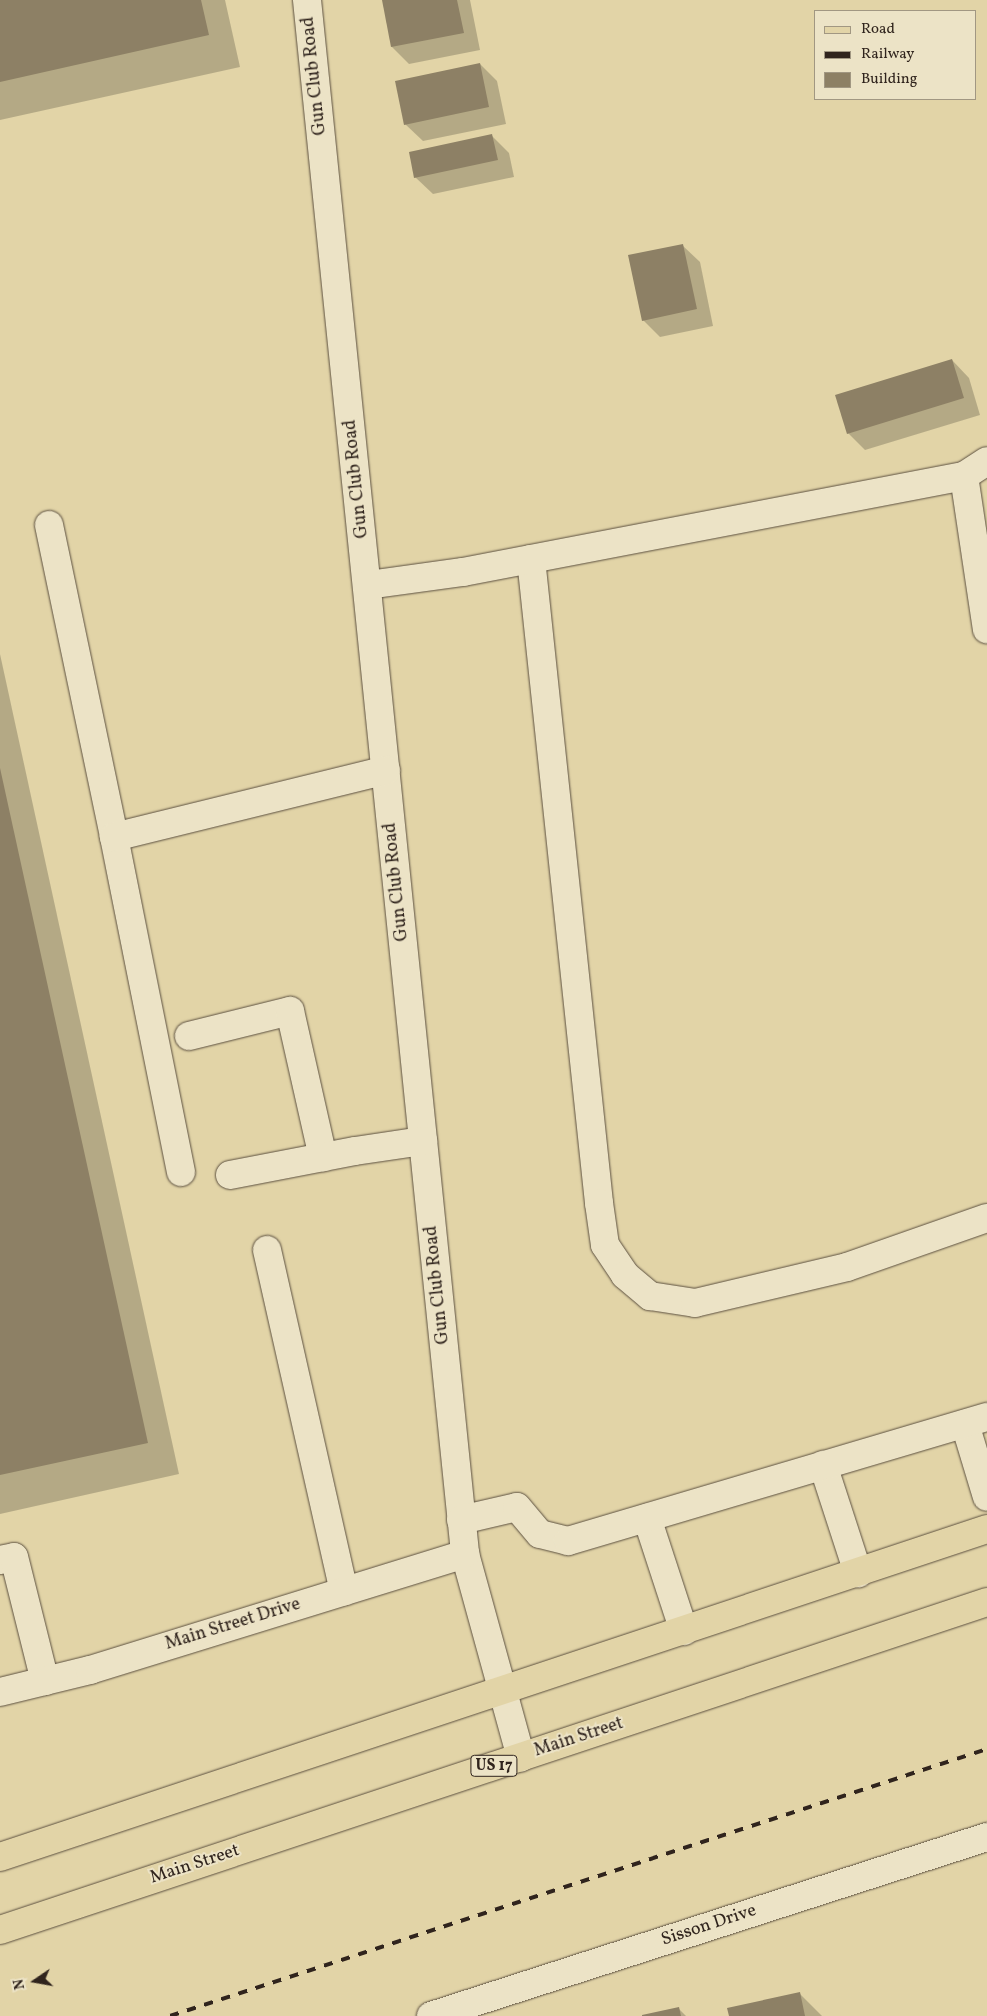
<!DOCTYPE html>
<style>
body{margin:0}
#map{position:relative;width:987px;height:2016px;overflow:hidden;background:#e2d4a7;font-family:Vollkorn,serif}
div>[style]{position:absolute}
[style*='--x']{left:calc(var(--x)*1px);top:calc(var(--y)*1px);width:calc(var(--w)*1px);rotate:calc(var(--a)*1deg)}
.shadow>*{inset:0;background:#0003}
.building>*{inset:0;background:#8d8065}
.roads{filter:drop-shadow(0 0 1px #5c5040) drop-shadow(0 0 1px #5c5040)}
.minor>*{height:28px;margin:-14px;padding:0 14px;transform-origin:14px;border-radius:14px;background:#ece3c6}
.major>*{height:28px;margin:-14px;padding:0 14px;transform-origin:14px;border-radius:14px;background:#e2d4a7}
.rail>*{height:4px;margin-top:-2px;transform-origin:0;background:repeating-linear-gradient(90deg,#30241d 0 9px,transparent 0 18px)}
span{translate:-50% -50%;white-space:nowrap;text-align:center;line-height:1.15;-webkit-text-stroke:4px #ece3c6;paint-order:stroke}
.shield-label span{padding:1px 4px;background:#ece3c6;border:1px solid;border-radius:4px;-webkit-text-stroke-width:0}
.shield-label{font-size:16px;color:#30241d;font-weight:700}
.street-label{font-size:18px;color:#30241d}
.legend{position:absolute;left:814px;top:10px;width:162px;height:90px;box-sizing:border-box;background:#ece3c6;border:1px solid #a19782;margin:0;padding:6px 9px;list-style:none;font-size:15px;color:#30241d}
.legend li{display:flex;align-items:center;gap:10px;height:25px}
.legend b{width:25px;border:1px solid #a19782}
.north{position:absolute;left:10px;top:1956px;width:50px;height:50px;-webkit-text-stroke:4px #ece3c6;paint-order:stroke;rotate:258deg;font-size:14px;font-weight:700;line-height:20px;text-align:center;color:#30241d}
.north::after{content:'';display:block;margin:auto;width:18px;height:22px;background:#30241d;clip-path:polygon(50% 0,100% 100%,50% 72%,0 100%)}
</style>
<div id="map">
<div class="shadow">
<div style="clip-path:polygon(0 0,225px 0,240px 67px,0 120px)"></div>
<div style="clip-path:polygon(383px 0,470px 0,480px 50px,409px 64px,392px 47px)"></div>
<div style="clip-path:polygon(480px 64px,497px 81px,506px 124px,423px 141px,405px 124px)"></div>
<div style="clip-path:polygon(492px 136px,509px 153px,514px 177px,433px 194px,415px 177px)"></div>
<div style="clip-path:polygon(682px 245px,700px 262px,713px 326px,660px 337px,643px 320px)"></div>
<div style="clip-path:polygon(952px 360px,969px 378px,980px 415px,865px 450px,848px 433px)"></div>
<div style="clip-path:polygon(0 654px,179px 1474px,0 1514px)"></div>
<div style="clip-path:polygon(799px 1993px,822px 2016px,730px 2016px)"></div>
<div style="clip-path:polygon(679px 2009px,686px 2016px,644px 2016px)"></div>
</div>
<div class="building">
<div style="clip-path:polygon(0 0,201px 0,209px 35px,0 82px)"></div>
<div style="clip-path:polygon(382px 0,457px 0,464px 33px,391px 47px)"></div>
<div style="clip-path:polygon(480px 63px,489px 107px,404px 125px,395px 81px)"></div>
<div style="clip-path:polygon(492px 134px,498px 160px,414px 178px,409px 152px)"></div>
<div style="clip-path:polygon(683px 244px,697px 309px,642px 321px,628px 255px)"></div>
<div style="clip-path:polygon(952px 359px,964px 398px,847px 434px,835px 395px)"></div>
<div style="clip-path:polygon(0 768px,148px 1443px,0 1475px)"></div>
<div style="clip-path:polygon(800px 1992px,805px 2016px,729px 2016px,727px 2008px)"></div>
<div style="clip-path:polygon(679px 2007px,681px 2016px,642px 2016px,642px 2015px)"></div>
</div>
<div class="roads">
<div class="minor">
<div style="--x:307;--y:0;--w:1562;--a:84.19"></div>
<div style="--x:465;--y:1554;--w:211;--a:74.6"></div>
<div style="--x:964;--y:476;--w:155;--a:81.5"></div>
<div style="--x:49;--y:525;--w:319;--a:78.2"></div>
<div style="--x:531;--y:559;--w:648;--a:83.97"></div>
<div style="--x:599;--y:1203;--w:42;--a:81.9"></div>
<div style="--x:605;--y:1245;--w:36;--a:56"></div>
<div style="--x:625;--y:1275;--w:33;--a:40"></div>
<div style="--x:650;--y:1296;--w:46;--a:8.8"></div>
<div style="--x:695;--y:1303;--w:156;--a:-13.3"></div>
<div style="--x:847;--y:1267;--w:148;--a:-19.3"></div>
<div style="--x:368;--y:585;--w:96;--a:-7.8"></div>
<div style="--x:463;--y:572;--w:510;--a:-10.85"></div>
<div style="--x:964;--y:476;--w:27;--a:-33"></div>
<div style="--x:189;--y:1036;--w:104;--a:-13.9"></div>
<div style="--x:290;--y:1011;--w:150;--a:77.3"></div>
<div style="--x:181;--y:1172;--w:342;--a:-101.3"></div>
<div style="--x:114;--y:837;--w:280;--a:-13.8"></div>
<div style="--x:230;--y:1175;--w:127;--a:-10.9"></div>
<div style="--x:355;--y:1151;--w:69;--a:-8.4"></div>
<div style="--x:267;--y:1250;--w:350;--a:77.3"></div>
<div style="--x:965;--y:1424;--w:76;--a:73.2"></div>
<div style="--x:823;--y:1465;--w:114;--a:72"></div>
<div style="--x:647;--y:1518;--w:119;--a:71.9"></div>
<div style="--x:461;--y:1520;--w:57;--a:-13.1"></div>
<div style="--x:517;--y:1507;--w:35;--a:50"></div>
<div style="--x:540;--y:1534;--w:29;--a:14"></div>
<div style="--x:568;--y:1541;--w:437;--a:-16.5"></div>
<div style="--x:0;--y:1560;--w:14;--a:-12"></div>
<div style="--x:14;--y:1557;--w:128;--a:76"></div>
<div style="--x:0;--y:1692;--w:93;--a:-13.7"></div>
<div style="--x:90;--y:1670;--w:393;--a:-17.2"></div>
<div style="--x:431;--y:2016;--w:584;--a:-17.85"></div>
</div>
<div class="major">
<div style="--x:0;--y:1857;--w:1040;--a:-18.38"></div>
<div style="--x:0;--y:1930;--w:1040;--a:-18.38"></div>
</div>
</div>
<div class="rail">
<div style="--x:170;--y:2016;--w:860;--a:-18.1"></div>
</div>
<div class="shield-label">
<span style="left:494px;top:1766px">US 17</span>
</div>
<div class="street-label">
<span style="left:315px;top:76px;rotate:-96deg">Gun Club Road</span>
<span style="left:357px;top:479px;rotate:-96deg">Gun Club Road</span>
<span style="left:397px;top:882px;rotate:-96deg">Gun Club Road</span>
<span style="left:438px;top:1285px;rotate:-96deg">Gun Club Road</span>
<span style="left:233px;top:1625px;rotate:-17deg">Main Street Drive</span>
<span style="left:579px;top:1738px;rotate:-18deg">Main Street</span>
<span style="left:195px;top:1865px;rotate:-18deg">Main Street</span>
<span style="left:709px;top:1926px;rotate:-18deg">Sisson Drive</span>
</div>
<ul class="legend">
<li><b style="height:6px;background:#e2d4a7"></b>Road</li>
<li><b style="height:6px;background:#30241d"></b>Railway</li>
<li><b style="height:14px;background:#8d8065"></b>Building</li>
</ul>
<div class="north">N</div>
</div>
